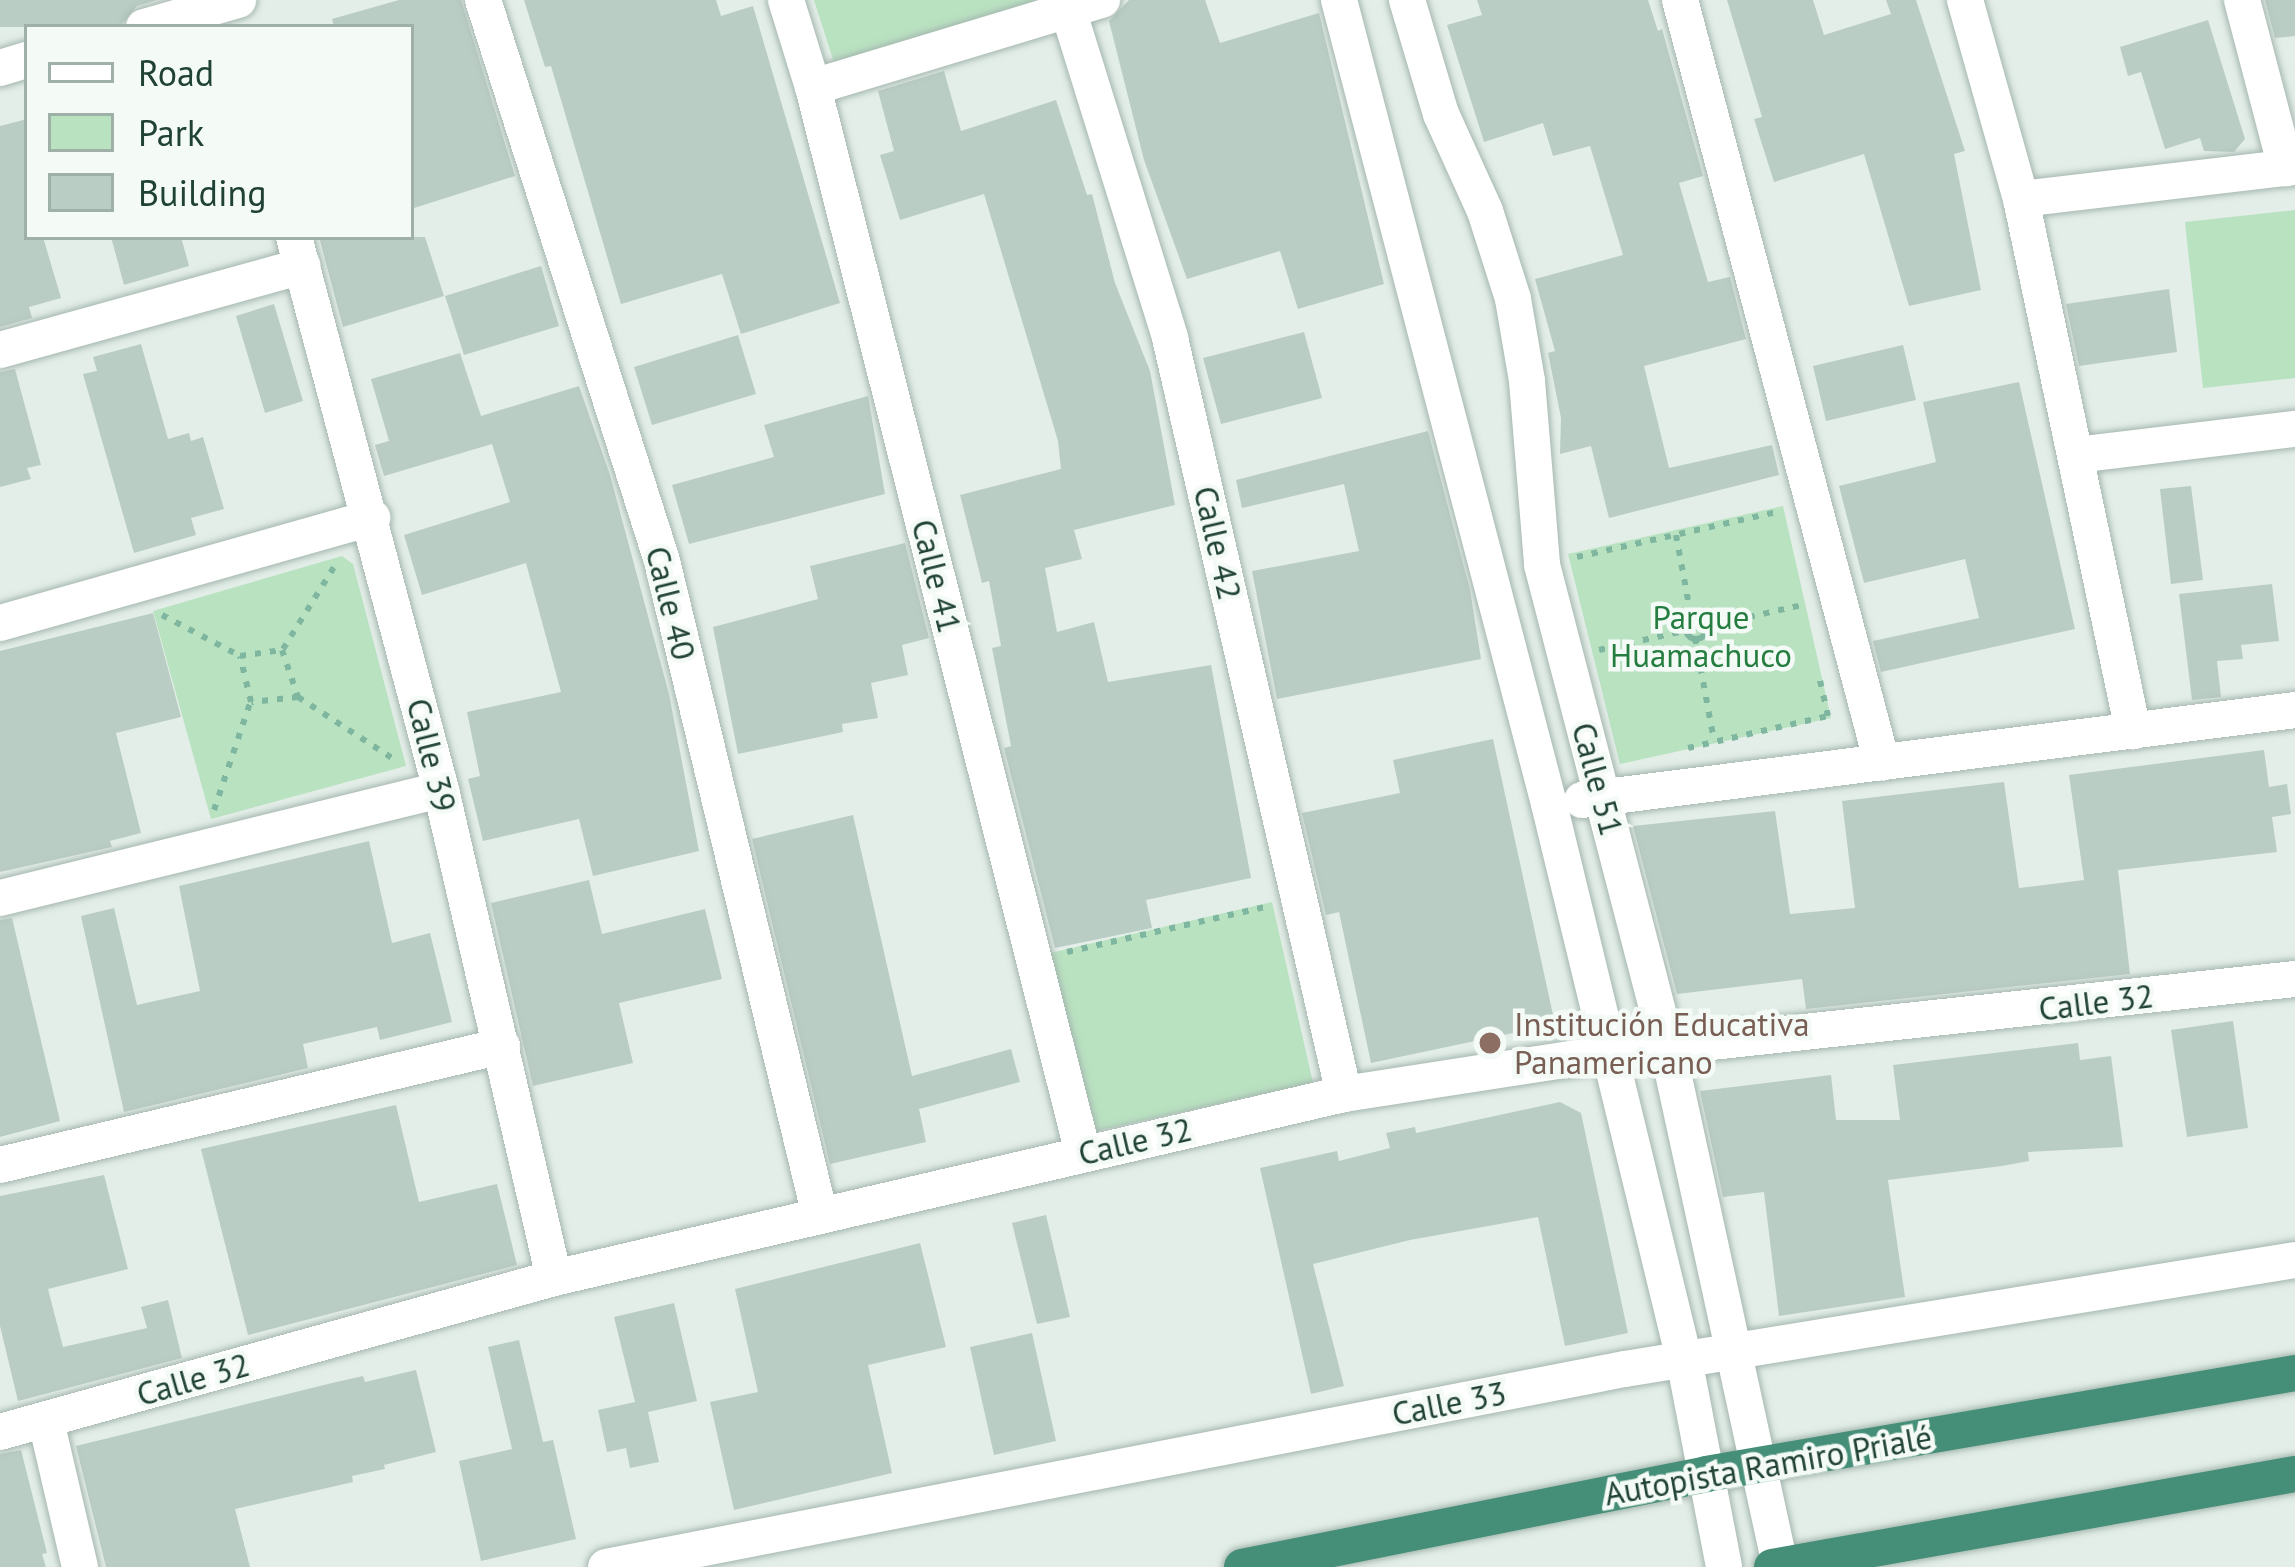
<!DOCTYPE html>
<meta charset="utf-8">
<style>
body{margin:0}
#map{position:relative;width:2295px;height:1567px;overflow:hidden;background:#e3eee8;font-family:"PT Sans",sans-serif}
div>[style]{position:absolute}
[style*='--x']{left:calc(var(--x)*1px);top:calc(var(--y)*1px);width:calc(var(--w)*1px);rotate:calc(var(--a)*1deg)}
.green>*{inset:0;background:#b9e2c1}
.building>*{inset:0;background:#bacdc4}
.path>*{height:6px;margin-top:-3px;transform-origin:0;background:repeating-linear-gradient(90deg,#7fb6a0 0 6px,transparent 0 15px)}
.path>.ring{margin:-3px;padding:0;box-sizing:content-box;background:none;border:6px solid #7fb6a0;border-radius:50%}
.roads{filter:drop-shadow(0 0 3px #a5b7af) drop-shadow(0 0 3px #a5b7af)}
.minor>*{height:36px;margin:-18px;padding:0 18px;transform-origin:18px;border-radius:18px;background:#fff}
.trunk>*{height:36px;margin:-18px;padding:0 18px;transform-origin:18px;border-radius:18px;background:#458e77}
.dots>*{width:33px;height:33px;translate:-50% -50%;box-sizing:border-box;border:6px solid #f4faf6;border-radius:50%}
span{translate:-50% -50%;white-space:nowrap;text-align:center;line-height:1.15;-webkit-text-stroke:9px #f4faf6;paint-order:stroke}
.street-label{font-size:33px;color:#204236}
.park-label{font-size:33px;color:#257e40}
.education-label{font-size:33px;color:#785e54}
.left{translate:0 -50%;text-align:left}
.legend{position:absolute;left:24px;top:24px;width:390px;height:216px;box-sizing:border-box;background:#f4faf6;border:3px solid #9fb0a9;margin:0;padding:15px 21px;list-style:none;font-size:36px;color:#204236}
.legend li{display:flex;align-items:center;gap:24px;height:60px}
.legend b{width:60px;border:3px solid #9fb0a9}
</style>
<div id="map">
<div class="green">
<div style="clip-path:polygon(814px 0,1034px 0,1038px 11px,836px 69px)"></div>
<div style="clip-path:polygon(2295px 210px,2295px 378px,2203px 388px,2185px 222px)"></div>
<div style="clip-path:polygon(1783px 506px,1831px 718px,1620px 764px,1568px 554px)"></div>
<div style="clip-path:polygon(342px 556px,353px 564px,406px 766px,211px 819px,153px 611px)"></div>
<div style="clip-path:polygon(1272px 902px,1313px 1083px,1091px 1132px,1050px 953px)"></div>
</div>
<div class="building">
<div style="clip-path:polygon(0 0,157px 0,137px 6px,122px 24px,111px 27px,0 27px)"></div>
<div style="clip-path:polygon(399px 0,461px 0,515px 176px,411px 209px,411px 27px,334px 27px,332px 19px)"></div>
<div style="clip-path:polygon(524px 0,716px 0,721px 16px,753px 6px,840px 303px,741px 334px,722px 274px,621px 304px,551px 66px,545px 67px)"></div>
<div style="clip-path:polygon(1129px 0,1205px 0,1220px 43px,1319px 13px,1384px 284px,1298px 309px,1280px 251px,1187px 279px,1144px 160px,1109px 21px)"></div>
<div style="clip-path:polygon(1477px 0,1648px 0,1658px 31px,1662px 29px,1703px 176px,1679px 183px,1708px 282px,1730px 277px,1746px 339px,1644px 366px,1669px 468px,1772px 445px,1779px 475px,1609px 518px,1591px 446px,1560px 454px,1561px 418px,1548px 353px,1555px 351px,1535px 279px,1623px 255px,1590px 146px,1553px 156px,1543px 123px,1484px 142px,1447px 25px,1482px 15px)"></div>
<div style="clip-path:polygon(1727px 0,1813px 0,1824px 35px,1891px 14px,1886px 0,1916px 0,1965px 151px,1954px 154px,1981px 290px,1909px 306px,1864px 154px,1774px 182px,1754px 119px,1762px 117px)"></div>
<div style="clip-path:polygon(2265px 0,2295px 0,2295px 36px,2275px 38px)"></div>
<div style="clip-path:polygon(2208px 20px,2245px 139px,2234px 152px,2204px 151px,2200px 138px,2165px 149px,2141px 72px,2128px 76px,2120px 47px)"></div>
<div style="clip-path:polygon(944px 71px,961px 131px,1056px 100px,1087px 195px,1092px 194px,1115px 283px,1150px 371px,1175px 505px,1074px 530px,1082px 559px,1045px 568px,1057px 632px,1094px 622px,1108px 682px,1211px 665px,1251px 878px,1146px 900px,1152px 928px,1055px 948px,1004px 748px,1011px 746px,992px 648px,1001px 646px,989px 581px,982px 583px,960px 495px,1061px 469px,1058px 441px,984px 194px,900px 220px,880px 155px,894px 151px,878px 91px)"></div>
<div style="clip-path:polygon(27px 119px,27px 237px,43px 237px,61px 298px,29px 307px,32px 318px,0 327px,0 126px)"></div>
<div style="clip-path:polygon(111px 237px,181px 237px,189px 266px,124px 285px)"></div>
<div style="clip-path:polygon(319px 237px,425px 237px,444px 296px,343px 327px)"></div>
<div style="clip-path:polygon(541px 266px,559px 326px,464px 355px,445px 296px)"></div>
<div style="clip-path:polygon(2169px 289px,2177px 352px,2079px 366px,2066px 304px)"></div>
<div style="clip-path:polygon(274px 304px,303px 401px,265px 413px,236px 316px)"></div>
<div style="clip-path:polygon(1304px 332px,1322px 398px,1221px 424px,1203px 358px)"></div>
<div style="clip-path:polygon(738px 335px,756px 394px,652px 425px,634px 367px)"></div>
<div style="clip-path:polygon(141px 344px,168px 439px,189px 433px,191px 441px,203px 437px,224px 509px,191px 518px,196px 535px,134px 553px,83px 374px,97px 371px,93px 357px)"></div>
<div style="clip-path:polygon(1903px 345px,1916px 400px,1826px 421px,1813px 366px)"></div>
<div style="clip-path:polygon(460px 353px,481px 416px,579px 386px,610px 475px,669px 694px,699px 851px,593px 876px,579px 819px,483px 841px,468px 779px,480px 776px,467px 712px,561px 692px,526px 563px,422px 595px,404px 535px,510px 502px,492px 444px,384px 476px,375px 445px,389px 441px,371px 379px)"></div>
<div style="clip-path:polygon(15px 369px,41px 465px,27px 468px,31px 479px,0 487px,0 372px)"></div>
<div style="clip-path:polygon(2019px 382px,2075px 629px,1881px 672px,1873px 641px,1979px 618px,1965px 559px,1864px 583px,1839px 486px,1936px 462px,1923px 402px)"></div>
<div style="clip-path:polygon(868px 396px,885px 494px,689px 544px,672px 485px,774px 457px,764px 425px)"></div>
<div style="clip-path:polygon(1428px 431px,1470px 590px,1481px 659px,1277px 699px,1252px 571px,1359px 551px,1344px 484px,1242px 508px,1236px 480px)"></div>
<div style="clip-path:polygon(2191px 486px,2203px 580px,2171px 584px,2160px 489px)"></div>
<div style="clip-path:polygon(905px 543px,929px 638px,902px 645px,908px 675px,871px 683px,878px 718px,842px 724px,843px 732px,738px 754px,713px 627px,818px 599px,810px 566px)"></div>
<div style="clip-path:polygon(2272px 584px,2279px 641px,2241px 645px,2243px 659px,2217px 661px,2221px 697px,2192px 700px,2179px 594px)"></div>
<div style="clip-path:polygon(153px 613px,181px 717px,116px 733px,141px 833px,110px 841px,112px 847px,0 872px,0 651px)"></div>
<div style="clip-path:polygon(1493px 739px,1555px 1024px,1371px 1063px,1339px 912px,1326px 915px,1302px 813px,1400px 793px,1393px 760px)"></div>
<div style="clip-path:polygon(2264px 750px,2269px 787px,2287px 784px,2291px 814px,2272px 817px,2277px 852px,2118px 870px,2130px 974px,1806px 1009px,1802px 979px,1677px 994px,1633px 826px,1775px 811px,1790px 914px,1855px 908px,1842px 801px,2004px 782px,2019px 888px,2084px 880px,2069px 775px)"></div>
<div style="clip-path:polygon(853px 815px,912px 1076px,1011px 1049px,1020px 1082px,919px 1109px,926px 1142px,830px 1164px,752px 839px)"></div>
<div style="clip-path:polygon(369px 841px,392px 943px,430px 933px,452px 1022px,380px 1040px,377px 1027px,303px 1044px,308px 1068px,124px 1112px,81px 916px,114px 908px,137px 1005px,200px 991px,179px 886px)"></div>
<div style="clip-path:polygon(589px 880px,602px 934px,705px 909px,722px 979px,619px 1003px,633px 1063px,533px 1086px,491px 903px)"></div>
<div style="clip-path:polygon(12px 918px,60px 1121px,0 1137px,0 920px)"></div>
<div style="clip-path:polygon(2233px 1021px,2248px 1128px,2187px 1137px,2171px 1030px)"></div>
<div style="clip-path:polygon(2078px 1043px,2080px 1060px,2111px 1056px,2123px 1147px,2028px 1152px,2029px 1161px,2002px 1166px,1888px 1180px,1905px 1297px,1779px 1316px,1764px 1192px,1723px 1197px,1700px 1091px,1831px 1075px,1836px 1120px,1900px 1120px,1893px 1065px)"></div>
<div style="clip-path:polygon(1560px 1102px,1581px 1113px,1628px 1333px,1565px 1346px,1538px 1217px,1410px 1240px,1313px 1264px,1344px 1386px,1311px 1394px,1260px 1168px,1337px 1151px,1339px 1161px,1390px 1148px,1386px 1133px,1415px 1127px,1416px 1133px)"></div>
<div style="clip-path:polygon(396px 1105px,419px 1202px,497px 1184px,517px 1265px,248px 1335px,201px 1149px)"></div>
<div style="clip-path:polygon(104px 1175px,128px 1269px,48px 1289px,63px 1347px,147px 1328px,141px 1307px,168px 1300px,182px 1358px,18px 1401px,0 1326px,0 1196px)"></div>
<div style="clip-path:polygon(1046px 1215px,1070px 1317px,1037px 1324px,1012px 1223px)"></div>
<div style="clip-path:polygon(920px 1243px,946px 1347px,868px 1365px,892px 1473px,734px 1510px,710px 1402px,758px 1392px,735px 1289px)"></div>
<div style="clip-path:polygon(674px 1303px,697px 1401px,648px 1412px,659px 1462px,630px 1468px,626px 1448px,607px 1452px,598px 1410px,635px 1402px,614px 1317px)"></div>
<div style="clip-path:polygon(1032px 1333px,1056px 1441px,994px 1455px,970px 1347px)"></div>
<div style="clip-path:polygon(519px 1340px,543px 1442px,553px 1440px,576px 1539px,481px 1561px,459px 1461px,512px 1449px,488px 1347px)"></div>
<div style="clip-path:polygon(416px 1370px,436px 1452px,384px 1465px,385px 1469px,352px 1476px,353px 1482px,235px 1509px,250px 1567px,106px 1567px,76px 1446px,332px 1383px,363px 1376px,365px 1382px)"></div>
<div style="clip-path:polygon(21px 1450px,47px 1553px,42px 1554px,46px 1567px,0 1567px,0 1454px)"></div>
</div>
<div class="path">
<div style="--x:1676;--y:535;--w:87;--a:79.5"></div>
<div style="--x:1577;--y:557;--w:209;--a:-12.7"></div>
<div style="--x:162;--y:615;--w:88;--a:27.7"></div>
<div style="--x:240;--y:656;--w:42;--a:-8.1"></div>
<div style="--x:282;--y:650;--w:50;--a:71.2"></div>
<div style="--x:298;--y:697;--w:47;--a:173.9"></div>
<div style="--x:251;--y:702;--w:47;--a:-103.4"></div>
<div class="ring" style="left:1686px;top:619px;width:14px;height:14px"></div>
<div style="--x:1705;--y:627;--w:99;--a:-12.8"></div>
<div style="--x:1695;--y:638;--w:105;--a:79.5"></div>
<div style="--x:283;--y:649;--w:100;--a:-58.1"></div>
<div style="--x:1599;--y:650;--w:91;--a:-12.7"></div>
<div style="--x:298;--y:697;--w:119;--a:33"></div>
<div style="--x:1688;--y:748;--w:144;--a:-12.9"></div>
<div style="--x:1828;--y:716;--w:41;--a:-102.7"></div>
<div style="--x:214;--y:810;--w:113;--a:-71.4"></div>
<div style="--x:1067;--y:952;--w:203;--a:-12.8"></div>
</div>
<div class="roads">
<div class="minor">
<div style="--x:483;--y:0;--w:589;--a:72.3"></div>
<div style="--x:662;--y:561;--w:674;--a:76.44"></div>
<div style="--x:786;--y:0;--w:91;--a:72.8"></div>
<div style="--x:813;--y:87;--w:1100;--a:75.79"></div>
<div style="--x:1065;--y:0;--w:354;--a:72.7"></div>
<div style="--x:1170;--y:338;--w:776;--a:77.04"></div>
<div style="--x:1339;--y:0;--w:831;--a:75.36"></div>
<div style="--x:1549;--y:804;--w:571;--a:76.33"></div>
<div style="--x:1684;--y:1359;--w:212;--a:79.1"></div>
<div style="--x:1407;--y:0;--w:119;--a:73.4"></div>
<div style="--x:1441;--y:114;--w:107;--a:65.6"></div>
<div style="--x:1485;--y:211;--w:92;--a:72.3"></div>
<div style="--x:1513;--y:299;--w:83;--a:80.3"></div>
<div style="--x:1527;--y:381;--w:185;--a:85.3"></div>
<div style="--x:1542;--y:565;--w:501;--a:75.44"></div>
<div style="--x:1668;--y:1050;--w:527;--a:77.73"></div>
<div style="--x:1680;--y:0;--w:789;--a:75.17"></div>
<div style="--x:1965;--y:0;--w:207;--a:74.3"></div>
<div style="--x:2021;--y:199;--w:544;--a:78.11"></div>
<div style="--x:2242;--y:0;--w:174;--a:75.3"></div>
<div style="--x:144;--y:27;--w:98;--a:-16"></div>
<div style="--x:0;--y:68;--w:28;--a:-17"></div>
<div style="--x:813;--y:87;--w:302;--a:-16.8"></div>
<div style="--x:2021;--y:199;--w:276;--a:-6.7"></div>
<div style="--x:294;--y:237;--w:572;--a:75.11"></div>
<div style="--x:441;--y:790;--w:501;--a:76.96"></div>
<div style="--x:0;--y:350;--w:314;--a:-15.5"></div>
<div style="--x:2076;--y:455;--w:221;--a:-6.8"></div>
<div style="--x:0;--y:623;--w:387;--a:-15.8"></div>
<div style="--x:1582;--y:800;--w:719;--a:-7.19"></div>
<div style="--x:0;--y:898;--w:454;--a:-13.8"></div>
<div style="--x:0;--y:1165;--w:516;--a:-13.34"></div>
<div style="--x:46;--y:1421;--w:150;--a:76.9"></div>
<div style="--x:0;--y:1432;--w:575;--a:-15.53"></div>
<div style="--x:554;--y:1278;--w:811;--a:-13.11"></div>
<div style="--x:1344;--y:1094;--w:269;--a:-8.8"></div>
<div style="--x:1610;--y:1053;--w:689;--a:-6.17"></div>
<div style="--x:606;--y:1567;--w:1038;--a:-11"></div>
<div style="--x:1625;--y:1369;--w:679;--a:-9.24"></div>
</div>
<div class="trunk">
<div style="--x:1242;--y:1567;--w:473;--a:-11.3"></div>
<div style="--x:1706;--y:1474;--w:598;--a:-9.73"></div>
<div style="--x:1772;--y:1567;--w:531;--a:-10.08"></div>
</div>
</div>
<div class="dots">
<div style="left:1490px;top:1043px;background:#8d6e63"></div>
</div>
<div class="street-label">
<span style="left:1218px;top:543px;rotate:77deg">Calle 42</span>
<span style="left:937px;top:576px;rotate:76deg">Calle 41</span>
<span style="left:671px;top:603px;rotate:76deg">Calle 40</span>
<span style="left:432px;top:755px;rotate:76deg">Calle 39</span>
<span style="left:1598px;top:779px;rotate:75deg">Calle 51</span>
<span style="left:2096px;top:1002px;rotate:-7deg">Calle 32</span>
<span style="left:1135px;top:1141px;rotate:-13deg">Calle 32</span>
<span style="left:193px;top:1379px;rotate:-16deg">Calle 32</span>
<span style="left:1449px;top:1403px;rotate:-11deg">Calle 33</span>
<span style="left:1768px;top:1465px;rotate:-10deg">Autopista Ramiro Prialé</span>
</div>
<div class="park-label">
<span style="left:1701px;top:636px">Parque<br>Huamachuco</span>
</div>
<div class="education-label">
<span class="left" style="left:1514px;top:1043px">Institución Educativa<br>Panamericano</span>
</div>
<ul class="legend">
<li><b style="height:15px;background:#fff"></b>Road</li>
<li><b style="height:33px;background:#b9e2c1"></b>Park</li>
<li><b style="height:33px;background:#bacdc4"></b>Building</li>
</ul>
</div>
